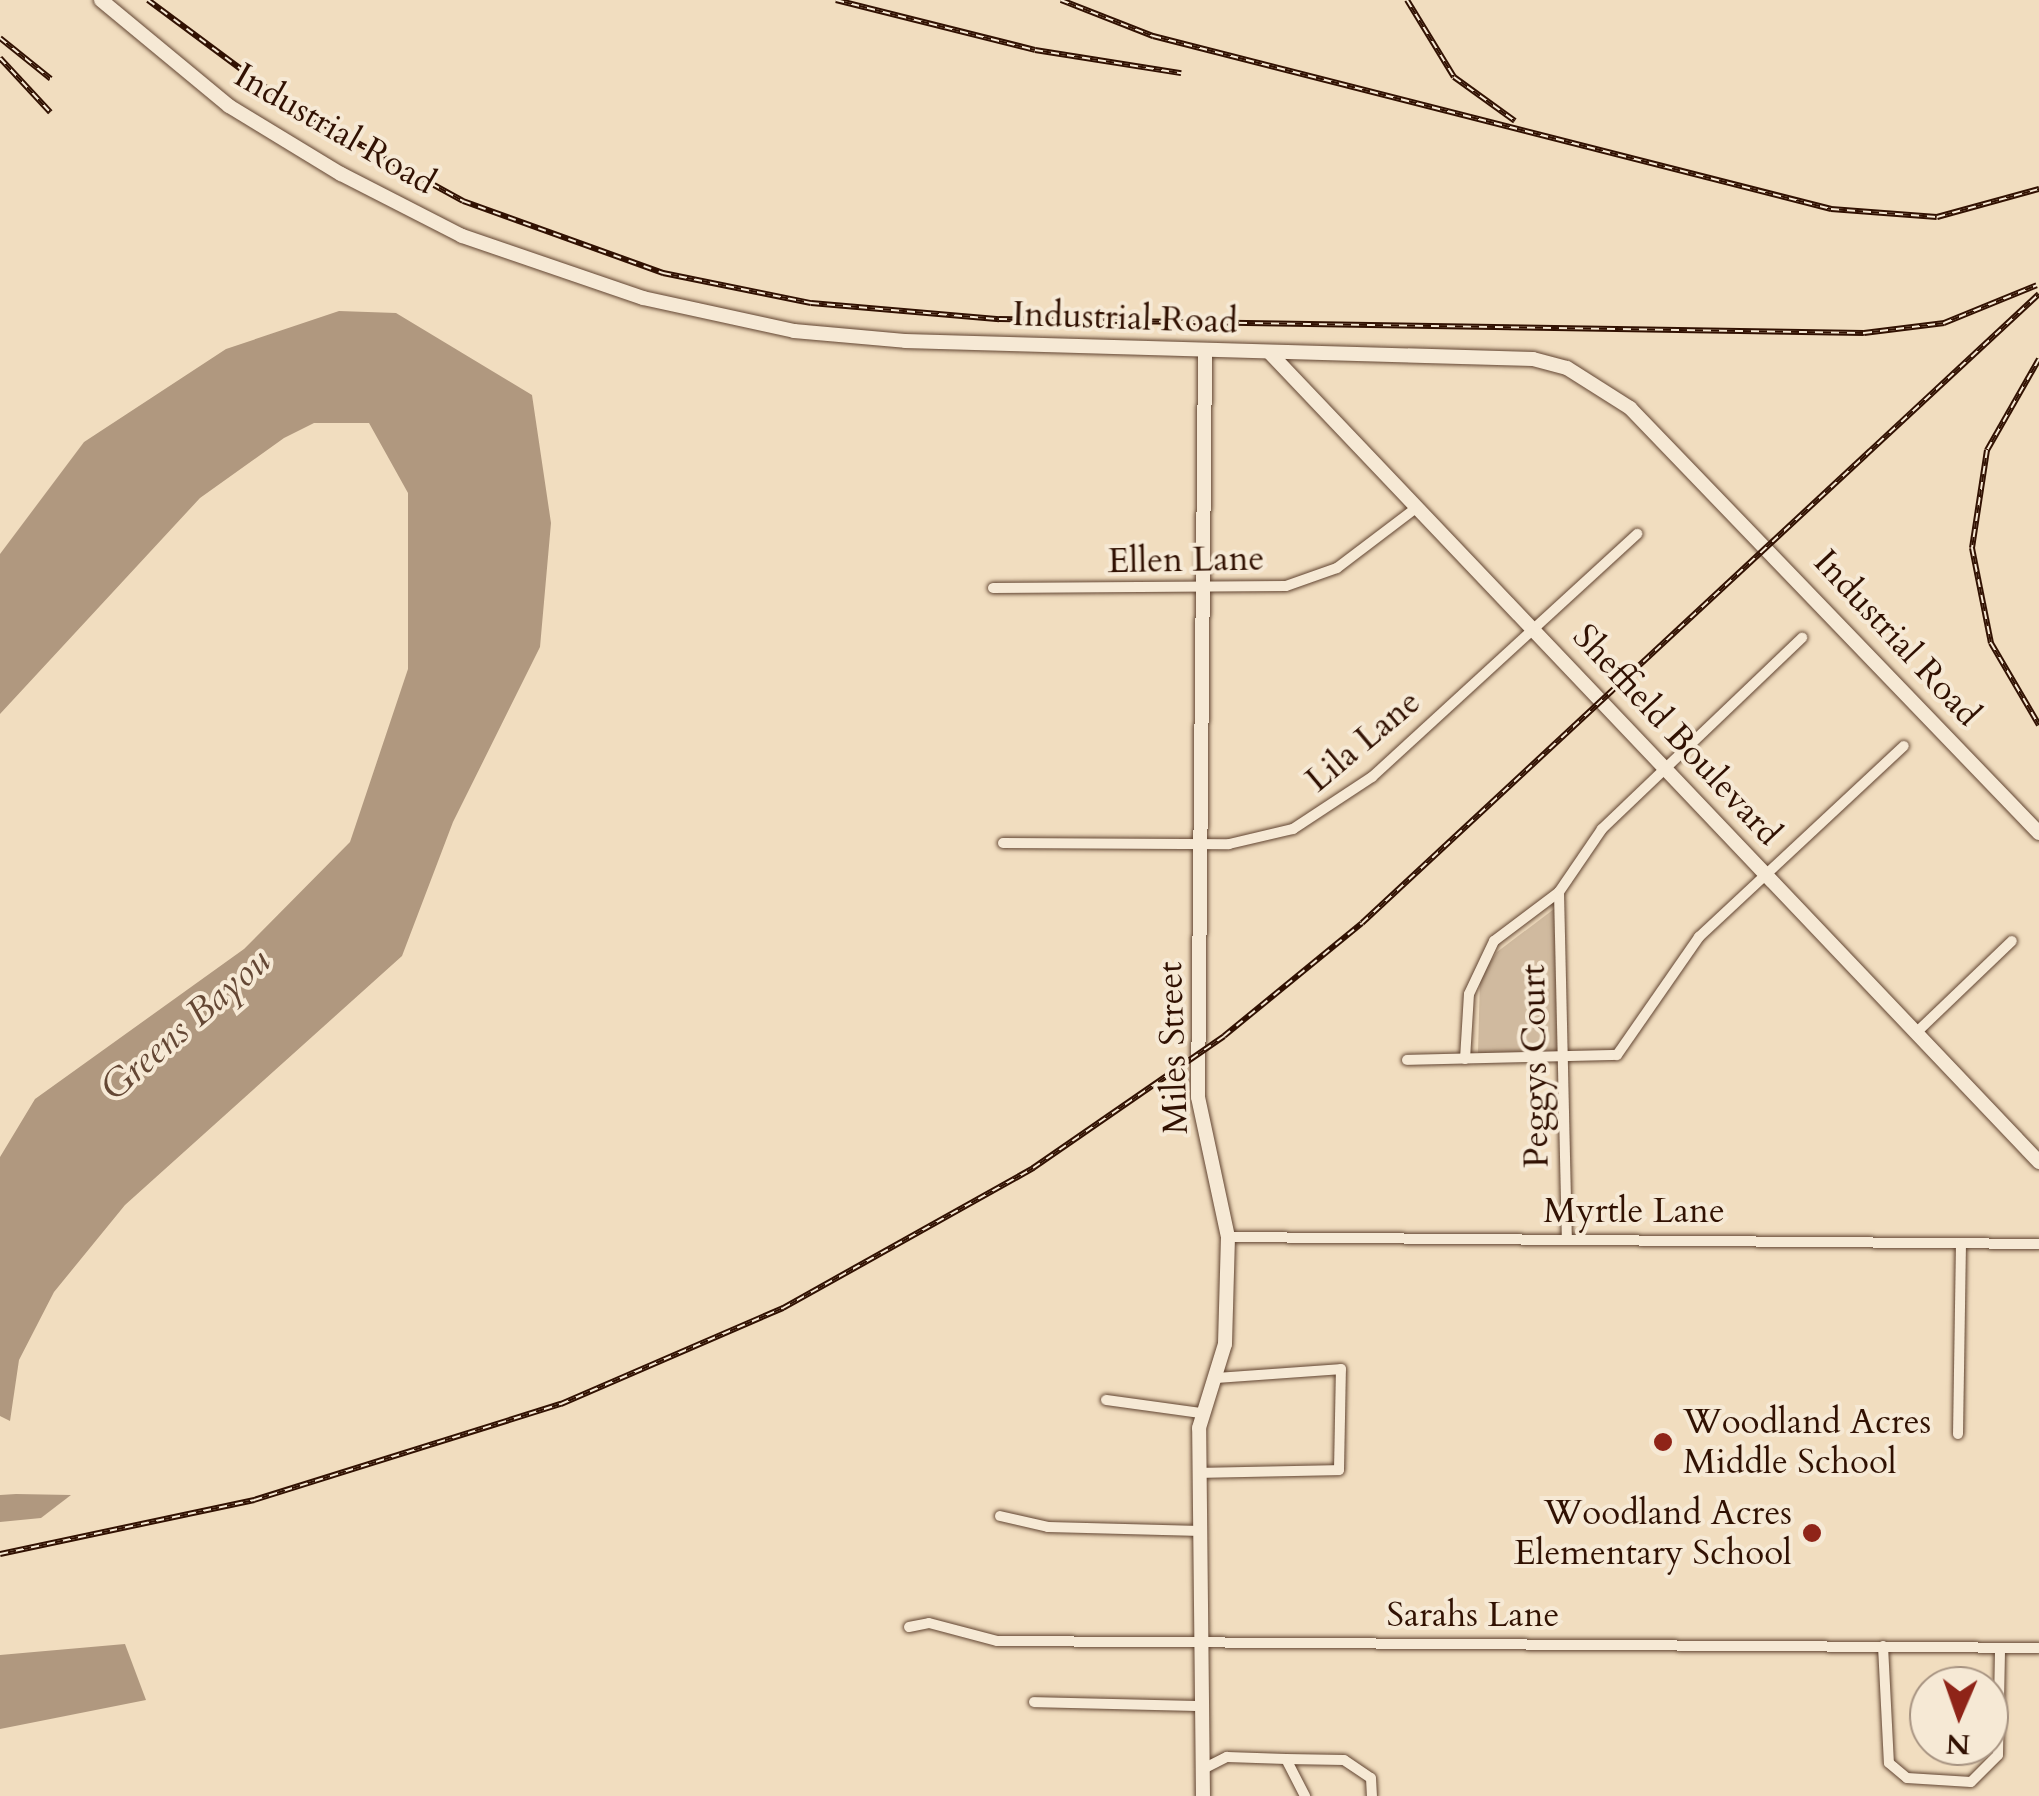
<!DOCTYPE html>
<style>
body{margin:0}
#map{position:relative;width:2039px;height:1796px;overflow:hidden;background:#f1ddbf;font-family:Cardo,serif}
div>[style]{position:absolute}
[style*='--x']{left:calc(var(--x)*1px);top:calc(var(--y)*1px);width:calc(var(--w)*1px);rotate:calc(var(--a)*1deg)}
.green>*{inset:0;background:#d0ba9f}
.water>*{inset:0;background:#b0987f}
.roads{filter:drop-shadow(0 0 2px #614431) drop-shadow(0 0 2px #614431)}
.street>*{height:10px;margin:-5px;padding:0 5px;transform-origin:5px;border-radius:5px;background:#f6e9d5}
.secondary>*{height:14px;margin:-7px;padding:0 7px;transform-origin:7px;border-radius:7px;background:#f6e9d5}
.rail>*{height:6px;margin-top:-3px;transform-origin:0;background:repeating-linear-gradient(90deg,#f6e9d5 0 8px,#311102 0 16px);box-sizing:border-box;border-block:2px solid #311102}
.dots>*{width:28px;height:28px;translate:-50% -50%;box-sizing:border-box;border:5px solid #f6e9d5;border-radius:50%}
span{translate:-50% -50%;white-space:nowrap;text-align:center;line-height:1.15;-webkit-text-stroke:8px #f6e9d5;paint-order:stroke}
.street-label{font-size:35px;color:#311102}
.poi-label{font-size:35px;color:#311102}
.left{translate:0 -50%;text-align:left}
.right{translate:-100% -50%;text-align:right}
.water-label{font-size:38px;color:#644734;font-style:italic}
.north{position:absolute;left:1909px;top:1666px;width:100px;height:100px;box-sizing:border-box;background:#f6e9d5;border:2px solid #a79381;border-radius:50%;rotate:182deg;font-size:28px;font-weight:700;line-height:40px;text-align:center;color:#311102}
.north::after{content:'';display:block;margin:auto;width:35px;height:45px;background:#8f2418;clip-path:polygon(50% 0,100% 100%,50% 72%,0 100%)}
</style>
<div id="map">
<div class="green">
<div style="clip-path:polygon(1554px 909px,1557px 1053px,1478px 1053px,1480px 978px,1497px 952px)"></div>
</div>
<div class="water">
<div style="clip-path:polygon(339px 311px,396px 313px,532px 395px,551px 523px,540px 647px,453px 822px,402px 956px,125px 1205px,54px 1292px,19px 1360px,10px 1421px,0 1416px,0 1157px,35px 1099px,244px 949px,350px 842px,408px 669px,408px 493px,369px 423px,314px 423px,284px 438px,200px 498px,0 714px,0 554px,84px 442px,226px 349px)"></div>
<div style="clip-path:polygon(0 1495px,16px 1494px,71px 1495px,41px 1518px,0 1522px)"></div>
<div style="clip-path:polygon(125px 1644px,146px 1700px,0 1729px,0 1655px)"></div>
</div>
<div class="roads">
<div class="street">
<div style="--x:993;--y:588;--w:293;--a:-0.4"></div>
<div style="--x:1286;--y:586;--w:54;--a:-19.4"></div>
<div style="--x:1337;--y:568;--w:99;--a:-37.2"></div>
<div style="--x:1003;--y:843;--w:226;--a:0.3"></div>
<div style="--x:1229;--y:844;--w:66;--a:-13.2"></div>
<div style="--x:1293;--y:829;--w:95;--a:-33.4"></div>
<div style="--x:1372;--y:777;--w:360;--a:-42.5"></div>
<div style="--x:1559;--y:892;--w:346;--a:88.7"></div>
<div style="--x:1918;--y:1031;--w:130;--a:-43.8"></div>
<div style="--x:1465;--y:1059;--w:65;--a:-86.5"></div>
<div style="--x:1469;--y:994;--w:59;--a:-64.7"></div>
<div style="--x:1494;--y:941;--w:81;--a:-37"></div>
<div style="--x:1559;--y:892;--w:76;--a:-55.7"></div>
<div style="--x:1602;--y:829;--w:277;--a:-43.7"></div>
<div style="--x:1407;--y:1060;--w:210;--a:-1.4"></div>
<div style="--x:1617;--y:1055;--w:144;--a:-55.2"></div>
<div style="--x:1699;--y:937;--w:280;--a:-43"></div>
<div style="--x:1228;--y:1237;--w:811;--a:0.49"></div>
<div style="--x:1106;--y:1400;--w:96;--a:7.8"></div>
<div style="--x:1958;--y:1434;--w:191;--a:-89.1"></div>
<div style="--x:1200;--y:1473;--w:139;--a:-1.2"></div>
<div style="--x:1339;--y:1470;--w:101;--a:-88.9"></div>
<div style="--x:1341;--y:1369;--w:127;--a:175.9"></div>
<div style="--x:1000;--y:1516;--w:49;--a:12.9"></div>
<div style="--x:1048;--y:1527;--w:153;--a:1.5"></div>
<div style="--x:909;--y:1627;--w:20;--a:-11"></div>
<div style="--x:929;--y:1623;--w:70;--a:14.8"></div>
<div style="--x:997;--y:1641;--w:1042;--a:0.38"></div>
<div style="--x:1883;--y:1646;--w:117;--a:87.1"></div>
<div style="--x:1889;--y:1763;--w:23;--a:40"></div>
<div style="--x:1907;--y:1778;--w:64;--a:3.6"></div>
<div style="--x:1971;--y:1782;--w:38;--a:-45"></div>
<div style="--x:1998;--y:1755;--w:107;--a:-88.9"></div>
<div style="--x:1034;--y:1702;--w:168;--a:1.4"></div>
<div style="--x:1286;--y:1759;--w:58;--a:1"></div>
<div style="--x:1344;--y:1760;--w:32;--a:34"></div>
<div style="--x:1371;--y:1778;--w:18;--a:87"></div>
<div style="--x:1203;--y:1769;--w:27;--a:-27"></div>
<div style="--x:1227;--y:1757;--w:59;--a:1.9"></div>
<div style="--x:1286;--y:1759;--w:42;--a:62.8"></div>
</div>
<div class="secondary">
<div style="--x:101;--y:0;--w:166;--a:39.6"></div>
<div style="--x:229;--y:106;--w:131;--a:31.3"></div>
<div style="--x:341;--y:174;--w:136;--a:27.1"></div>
<div style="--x:462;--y:236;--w:191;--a:18.9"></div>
<div style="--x:643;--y:298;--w:155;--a:12.3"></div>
<div style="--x:794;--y:331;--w:111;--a:5.1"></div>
<div style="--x:905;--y:341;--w:628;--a:1.64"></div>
<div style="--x:1533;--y:359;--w:35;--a:15"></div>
<div style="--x:1567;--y:368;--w:75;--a:32.4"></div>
<div style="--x:1630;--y:408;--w:590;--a:46.1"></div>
<div style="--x:1269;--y:352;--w:1118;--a:46.45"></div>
<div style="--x:1203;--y:1796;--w:368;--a:-90.6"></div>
<div style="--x:1199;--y:1428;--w:88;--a:-72.8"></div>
<div style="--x:1225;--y:1344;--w:107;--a:-88.4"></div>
<div style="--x:1228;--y:1237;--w:143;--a:-102.1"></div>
<div style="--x:1198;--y:1097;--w:747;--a:-89.46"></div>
</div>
</div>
<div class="rail">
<div style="--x:148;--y:0;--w:179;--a:36.6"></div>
<div style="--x:292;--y:107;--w:195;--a:28.8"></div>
<div style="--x:463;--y:201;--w:213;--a:19.8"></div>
<div style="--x:663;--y:273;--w:151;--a:11.5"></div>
<div style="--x:811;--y:303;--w:189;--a:4.9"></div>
<div style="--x:999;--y:319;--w:865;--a:0.93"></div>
<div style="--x:1864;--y:333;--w:81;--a:-7.1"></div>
<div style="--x:1944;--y:323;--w:100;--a:-22.2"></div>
<div style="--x:836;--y:0;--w:205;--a:14.1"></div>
<div style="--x:1035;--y:50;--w:148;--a:9"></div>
<div style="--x:1061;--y:0;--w:99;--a:21.4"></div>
<div style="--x:1153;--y:36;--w:700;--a:14.31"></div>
<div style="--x:1831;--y:209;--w:106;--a:4.3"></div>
<div style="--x:1937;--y:217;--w:106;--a:-15.4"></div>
<div style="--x:1407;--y:0;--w:90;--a:58.6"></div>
<div style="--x:1454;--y:77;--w:75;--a:35.8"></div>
<div style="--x:0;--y:38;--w:65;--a:38.8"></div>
<div style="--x:0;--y:58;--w:74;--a:47.2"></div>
<div style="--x:2039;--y:359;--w:105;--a:119.7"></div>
<div style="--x:1987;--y:450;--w:99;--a:98.7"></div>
<div style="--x:1972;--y:548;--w:97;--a:78.7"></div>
<div style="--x:1991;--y:643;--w:95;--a:59.7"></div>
<div style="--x:0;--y:1554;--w:260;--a:-12"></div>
<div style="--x:254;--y:1500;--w:322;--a:-17.4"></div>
<div style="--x:561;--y:1404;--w:242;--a:-23.4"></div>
<div style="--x:783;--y:1308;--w:287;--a:-29.2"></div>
<div style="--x:1033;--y:1168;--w:232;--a:-34.6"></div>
<div style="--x:1224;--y:1036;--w:178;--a:-39.3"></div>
<div style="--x:1362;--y:923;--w:924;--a:-42.9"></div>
</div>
<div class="dots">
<div style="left:1663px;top:1442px;background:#8f2418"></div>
<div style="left:1812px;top:1533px;background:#8f2418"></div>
</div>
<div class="street-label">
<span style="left:335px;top:129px;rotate:30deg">Industrial Road</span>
<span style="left:1125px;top:318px;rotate:2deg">Industrial Road</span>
<span style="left:1186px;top:560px;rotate:-1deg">Ellen Lane</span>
<span style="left:1897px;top:638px;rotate:47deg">Industrial Road</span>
<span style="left:1677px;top:735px;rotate:47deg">Sheffield Boulevard</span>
<span style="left:1363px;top:741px;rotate:-40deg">Lila Lane</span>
<span style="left:1173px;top:1048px;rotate:-92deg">Miles Street</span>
<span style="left:1535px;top:1066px;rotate:-91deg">Peggys Court</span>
<span style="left:1634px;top:1211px">Myrtle Lane</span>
<span style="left:1473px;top:1615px">Sarahs Lane</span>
</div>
<div class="poi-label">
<span class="left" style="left:1683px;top:1442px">Woodland Acres<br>Middle School</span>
<span class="right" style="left:1792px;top:1533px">Woodland Acres<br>Elementary School</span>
</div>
<div class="water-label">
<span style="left:186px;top:1025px;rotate:-41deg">Greens Bayou</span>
</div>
<div class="north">N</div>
</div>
